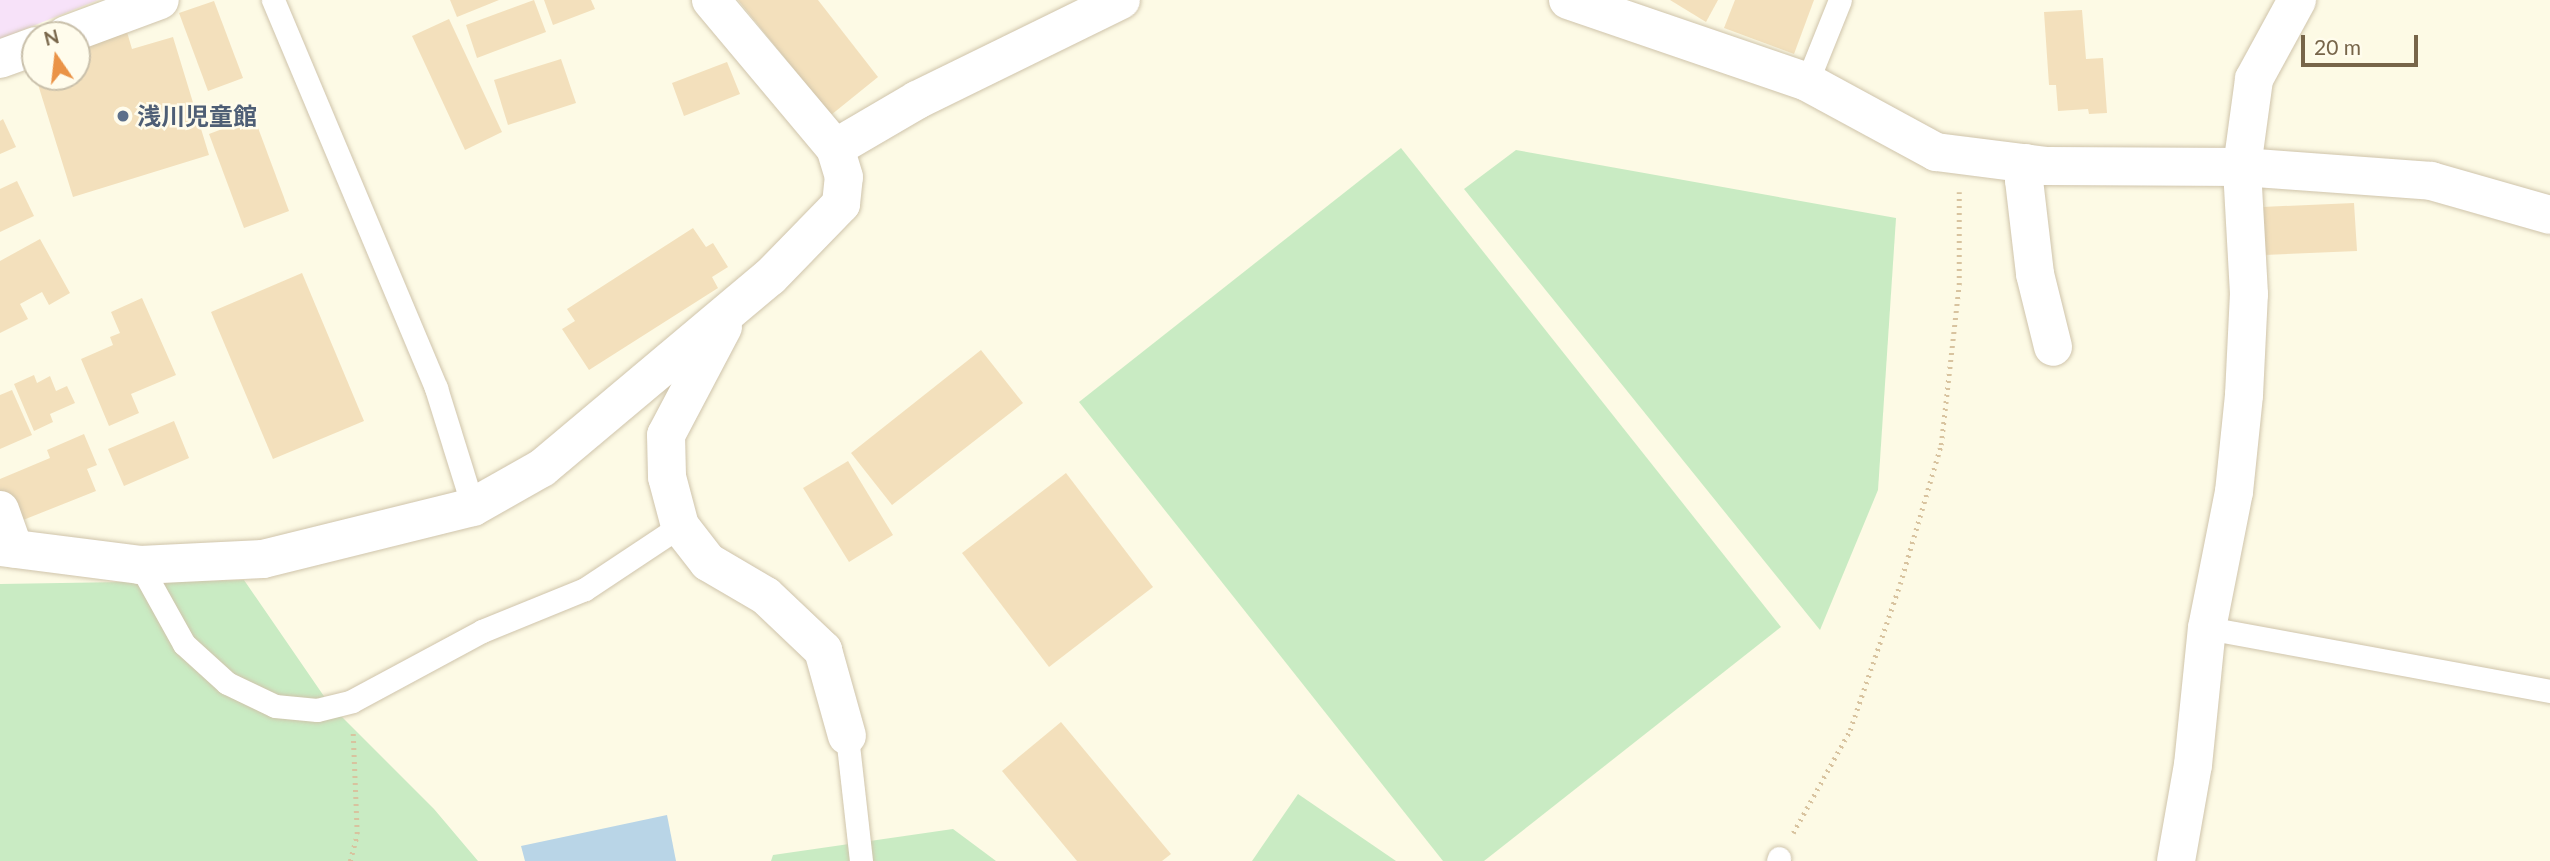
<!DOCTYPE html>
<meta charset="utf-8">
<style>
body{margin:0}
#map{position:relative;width:2550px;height:861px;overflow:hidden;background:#fdfae5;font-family:Lato,"Noto Sans JP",sans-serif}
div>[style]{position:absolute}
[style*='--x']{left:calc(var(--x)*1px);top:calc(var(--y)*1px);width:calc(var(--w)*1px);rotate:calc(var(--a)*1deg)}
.education>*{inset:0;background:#f7e2f9}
.green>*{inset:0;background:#c9ebc3}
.water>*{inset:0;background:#b9d5e7}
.building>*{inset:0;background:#f3e0bc}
.path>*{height:4.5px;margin-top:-2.25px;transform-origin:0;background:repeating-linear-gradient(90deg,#d8c39f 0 2px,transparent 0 7px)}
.roads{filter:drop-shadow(0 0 2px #cfc4ab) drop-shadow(0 0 2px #cfc4ab)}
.lane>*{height:23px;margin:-11.5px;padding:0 11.5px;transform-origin:11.5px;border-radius:11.5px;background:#fff}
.street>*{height:38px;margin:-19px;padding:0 19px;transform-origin:19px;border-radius:19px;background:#fff}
.dots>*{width:19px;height:19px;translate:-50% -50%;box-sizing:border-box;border:4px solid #fffcec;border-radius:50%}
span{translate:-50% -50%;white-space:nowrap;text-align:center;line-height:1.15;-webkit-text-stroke:5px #fffcec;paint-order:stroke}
.service-label{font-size:24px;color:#4e5e75;font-weight:700}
.left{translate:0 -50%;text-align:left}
.north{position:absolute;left:21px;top:21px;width:70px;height:70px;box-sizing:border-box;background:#fffcec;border:2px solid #c9c0ab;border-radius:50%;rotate:346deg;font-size:19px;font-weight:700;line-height:28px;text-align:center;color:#776549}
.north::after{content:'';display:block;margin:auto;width:24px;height:32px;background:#ea9347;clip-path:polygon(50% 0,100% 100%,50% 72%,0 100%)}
.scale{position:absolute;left:2301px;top:35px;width:117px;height:32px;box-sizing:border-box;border:4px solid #776549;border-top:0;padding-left:9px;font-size:21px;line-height:24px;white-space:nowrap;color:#776549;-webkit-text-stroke:5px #fffcec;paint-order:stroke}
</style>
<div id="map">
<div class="education">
<div style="clip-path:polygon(0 0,98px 0,0 39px)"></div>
</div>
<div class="green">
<div style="clip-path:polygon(1401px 148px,1781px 627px,1484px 861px,1443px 861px,1079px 402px)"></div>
<div style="clip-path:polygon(1516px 150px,1896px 218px,1878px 490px,1820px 630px,1464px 189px)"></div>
<div style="clip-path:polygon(244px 580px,330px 705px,434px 809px,478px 861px,0 861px,0 584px)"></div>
<div style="clip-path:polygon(1298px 794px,1396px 861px,1252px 861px)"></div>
<div style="clip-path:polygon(953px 829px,996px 861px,771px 861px,773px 855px)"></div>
</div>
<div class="water">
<div style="clip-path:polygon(667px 815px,676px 861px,525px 861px,521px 846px)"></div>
</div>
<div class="building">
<div style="clip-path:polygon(450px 0,499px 0,457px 17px)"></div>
<div style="clip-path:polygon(534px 0,546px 32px,477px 58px,466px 25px)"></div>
<div style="clip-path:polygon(544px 0,591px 0,595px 9px,553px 25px)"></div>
<div style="clip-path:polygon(738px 0,818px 0,878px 77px,831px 115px)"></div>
<div style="clip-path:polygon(1670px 0,1718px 0,1706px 22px)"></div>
<div style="clip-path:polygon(1735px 0,1814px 0,1794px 54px,1724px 28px)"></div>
<div style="clip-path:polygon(214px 1px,243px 78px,208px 91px,179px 13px)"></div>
<div style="clip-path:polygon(2082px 10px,2086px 59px,2103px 58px,2107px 113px,2089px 114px,2088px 109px,2058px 111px,2056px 85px,2049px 85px,2044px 12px)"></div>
<div style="clip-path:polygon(449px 19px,502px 132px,465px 150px,412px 36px)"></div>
<div style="clip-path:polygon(127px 32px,132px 49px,173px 37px,209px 155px,73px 197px,36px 78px,77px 77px,77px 65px,82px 63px,77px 47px)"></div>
<div style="clip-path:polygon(561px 59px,576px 103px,508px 125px,494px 80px)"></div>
<div style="clip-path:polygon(727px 62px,740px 94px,684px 116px,672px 83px)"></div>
<div style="clip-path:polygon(254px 117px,289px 211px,244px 228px,209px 134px)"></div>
<div style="clip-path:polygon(3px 119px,16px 147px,0 154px,0 121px)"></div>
<div style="clip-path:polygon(17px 181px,34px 216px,0 232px,0 189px)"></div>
<div style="clip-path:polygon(2354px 203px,2357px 251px,2264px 255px,2262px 207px)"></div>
<div style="clip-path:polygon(693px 228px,706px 247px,713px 243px,728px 267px,712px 277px,718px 288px,589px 370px,562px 329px,575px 321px,567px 309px)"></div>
<div style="clip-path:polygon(40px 239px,70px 293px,49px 305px,42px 292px,20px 304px,28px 319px,0 333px,0 261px)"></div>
<div style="clip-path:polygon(302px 273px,364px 421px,273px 459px,211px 312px)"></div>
<div style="clip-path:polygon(142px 298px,176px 375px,131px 394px,139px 413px,109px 426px,81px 359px,113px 345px,110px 337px,120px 333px,111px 312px)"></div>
<div style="clip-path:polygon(981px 350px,1023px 403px,892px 505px,851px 453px)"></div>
<div style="clip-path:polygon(34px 375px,37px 383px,50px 376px,56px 391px,67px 386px,75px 403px,50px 414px,53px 422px,34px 431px,14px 384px)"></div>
<div style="clip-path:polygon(12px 390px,32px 435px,0 449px,0 395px)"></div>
<div style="clip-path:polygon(174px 421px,189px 458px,124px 486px,108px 449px)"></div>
<div style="clip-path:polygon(84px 434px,97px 465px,87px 469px,96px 491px,8px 526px,0 505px,0 479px,50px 458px,47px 450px)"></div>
<div style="clip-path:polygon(848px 461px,893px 535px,849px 562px,803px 488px)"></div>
<div style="clip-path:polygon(1066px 473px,1153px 587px,1049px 667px,962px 553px)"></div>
<div style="clip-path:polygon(1061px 722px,1171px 854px,1162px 861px,1077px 861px,1002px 771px)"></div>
</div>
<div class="path">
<div style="--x:1793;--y:833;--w:118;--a:-61"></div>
<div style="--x:1850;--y:730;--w:154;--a:-71.1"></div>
<div style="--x:1900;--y:584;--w:145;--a:-73.6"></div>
<div style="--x:1941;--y:445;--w:161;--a:-83.6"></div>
<div style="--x:1959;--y:285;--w:93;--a:-90"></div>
<div style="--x:350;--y:861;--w:28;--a:-75"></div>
<div style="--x:357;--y:834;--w:101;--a:-92.3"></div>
</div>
<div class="roads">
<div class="lane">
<div style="--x:273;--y:0;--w:421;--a:67.2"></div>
<div style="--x:436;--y:388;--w:125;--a:72.7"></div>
<div style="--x:1807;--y:82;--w:88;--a:-68.1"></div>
<div style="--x:140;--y:565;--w:90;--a:60.9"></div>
<div style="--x:184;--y:644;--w:58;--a:42.2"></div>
<div style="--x:227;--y:683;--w:53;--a:25.6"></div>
<div style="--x:275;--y:706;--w:42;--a:5.4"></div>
<div style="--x:317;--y:710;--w:36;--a:-14"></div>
<div style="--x:352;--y:701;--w:148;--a:-28.3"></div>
<div style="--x:482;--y:631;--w:111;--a:-22.2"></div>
<div style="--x:585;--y:589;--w:114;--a:-33.6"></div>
<div style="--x:2207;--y:628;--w:349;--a:10.4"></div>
<div style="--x:847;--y:736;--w:126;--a:83.6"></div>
<div style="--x:1778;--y:861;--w:3;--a:-72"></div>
</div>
<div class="street">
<div style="--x:1568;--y:0;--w:253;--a:18.9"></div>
<div style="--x:1807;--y:82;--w:147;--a:28.5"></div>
<div style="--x:1936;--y:152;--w:112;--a:7.2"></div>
<div style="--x:2047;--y:166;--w:195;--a:0.3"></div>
<div style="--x:2242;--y:167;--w:190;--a:4.2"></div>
<div style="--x:2431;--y:181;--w:124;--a:15.9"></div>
<div style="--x:66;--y:35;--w:100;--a:-20.4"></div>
<div style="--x:0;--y:59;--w:37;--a:-20"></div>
<div style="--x:835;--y:148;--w:95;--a:-30.3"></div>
<div style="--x:917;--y:100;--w:227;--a:-26.1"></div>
<div style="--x:2026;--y:163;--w:17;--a:97"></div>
<div style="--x:2024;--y:180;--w:95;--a:83.3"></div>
<div style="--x:2035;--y:274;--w:75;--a:76.1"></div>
<div style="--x:723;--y:327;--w:122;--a:117.8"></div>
<div style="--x:666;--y:435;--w:42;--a:88.6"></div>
<div style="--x:667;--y:477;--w:51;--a:75.1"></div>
<div style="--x:680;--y:526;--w:46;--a:52.1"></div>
<div style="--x:708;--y:562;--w:67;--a:30.4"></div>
<div style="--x:766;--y:596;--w:79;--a:43.5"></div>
<div style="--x:823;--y:650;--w:89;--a:74.4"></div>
<div style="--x:0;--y:510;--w:41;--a:70.3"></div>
<div style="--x:0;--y:547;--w:141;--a:7.3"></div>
<div style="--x:140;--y:565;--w:123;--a:-2.8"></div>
<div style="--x:263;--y:559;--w:216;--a:-13.9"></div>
<div style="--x:473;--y:507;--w:79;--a:-29.5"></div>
<div style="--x:542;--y:468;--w:297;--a:-40"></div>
<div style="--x:770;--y:277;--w:102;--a:-45.8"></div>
<div style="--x:841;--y:204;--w:27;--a:-84"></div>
<div style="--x:844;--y:177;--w:30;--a:-107"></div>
<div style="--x:835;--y:148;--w:193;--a:-130"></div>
<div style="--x:2176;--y:861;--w:97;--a:-80"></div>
<div style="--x:2193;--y:765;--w:138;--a:-84.2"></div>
<div style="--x:2207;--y:628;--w:139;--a:-78.8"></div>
<div style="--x:2234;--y:492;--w:98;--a:-84.1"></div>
<div style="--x:2244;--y:395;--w:101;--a:-87.2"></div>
<div style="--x:2249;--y:294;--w:127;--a:-93.2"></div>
<div style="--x:2242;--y:167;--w:89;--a:-82.2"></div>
<div style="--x:2254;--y:79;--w:90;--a:-61.4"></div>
</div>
</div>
<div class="dots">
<div style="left:123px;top:116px;background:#5c6f8a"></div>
</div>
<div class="service-label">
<span class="left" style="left:137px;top:116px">浅川児童館</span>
</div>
<div class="north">N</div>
<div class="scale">20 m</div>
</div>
